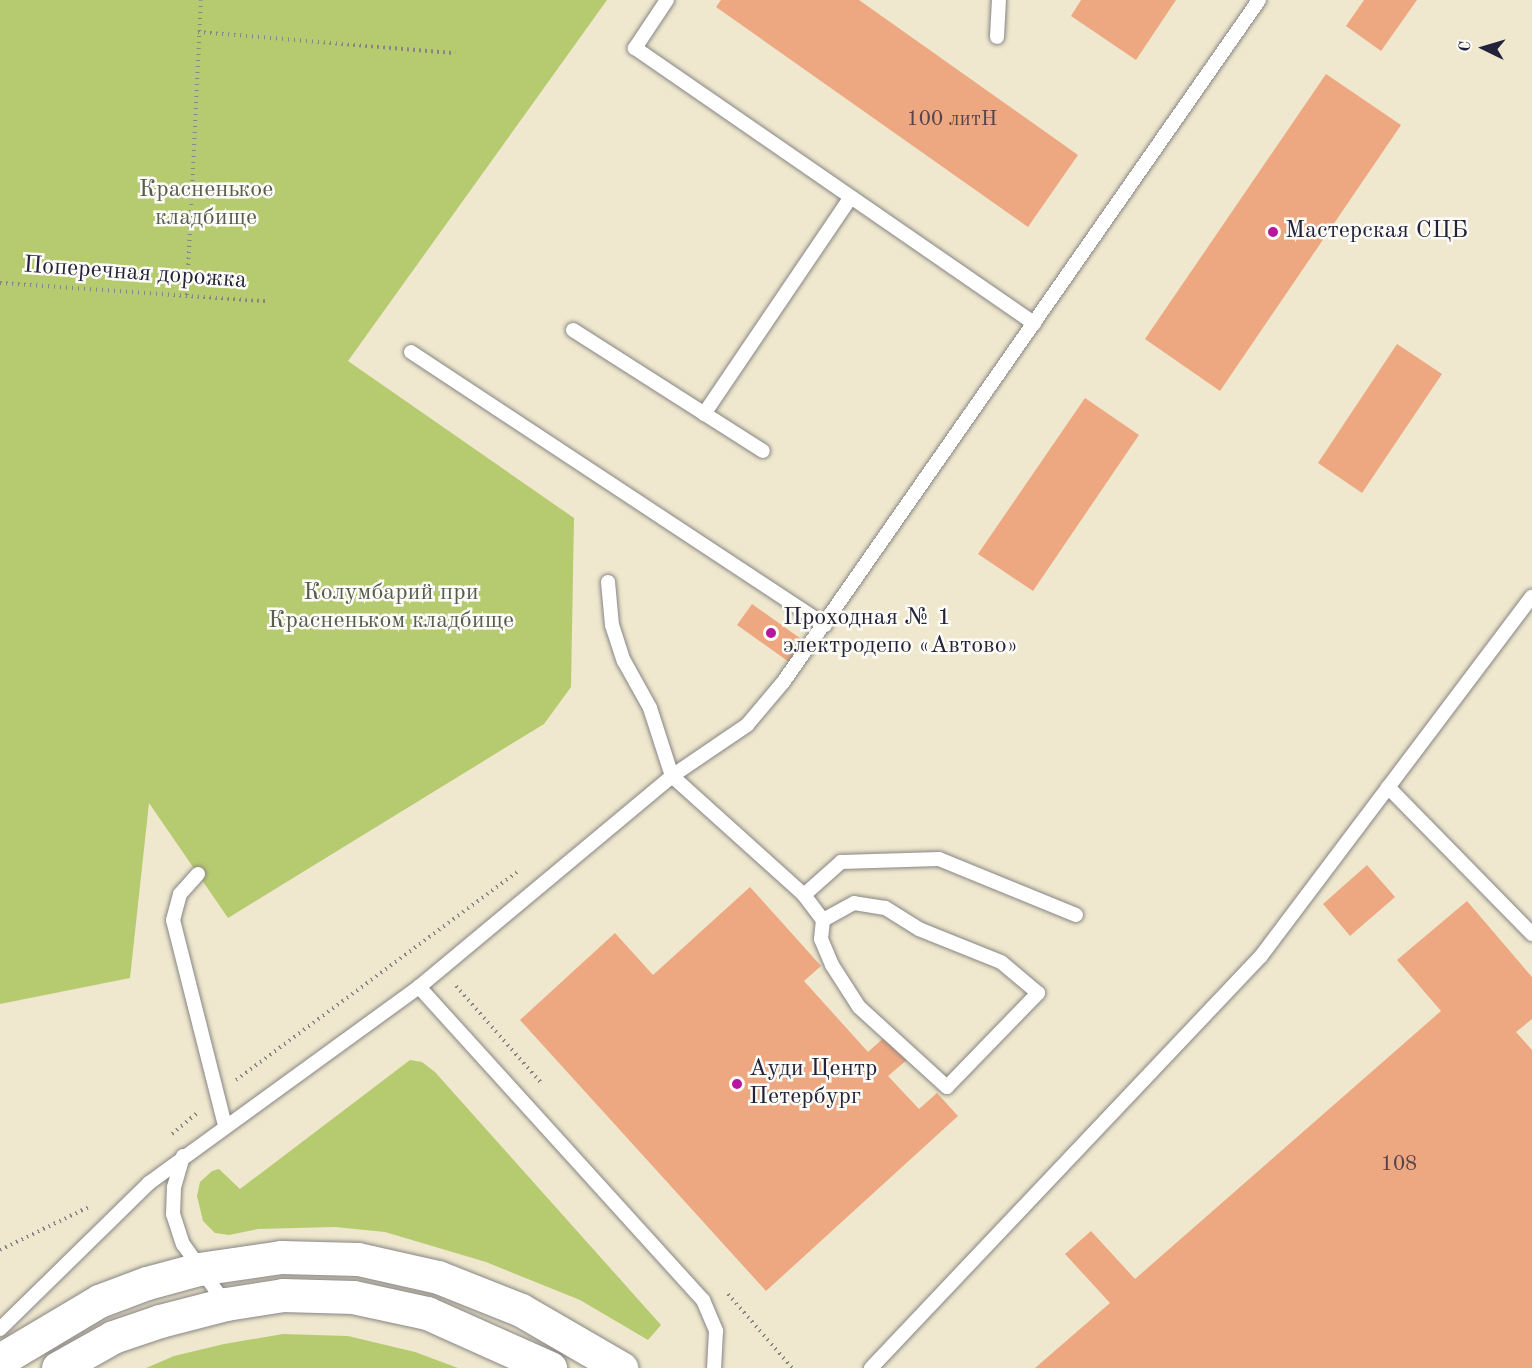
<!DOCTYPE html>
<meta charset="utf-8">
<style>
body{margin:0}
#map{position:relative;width:1532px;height:1368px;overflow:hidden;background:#efe8ce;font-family:"Old Standard TT",serif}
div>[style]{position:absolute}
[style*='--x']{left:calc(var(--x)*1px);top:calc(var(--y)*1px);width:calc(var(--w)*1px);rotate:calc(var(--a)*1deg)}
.green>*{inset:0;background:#b6cb70}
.building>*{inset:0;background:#eda881}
.path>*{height:4px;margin-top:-2px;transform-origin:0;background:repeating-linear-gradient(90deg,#888584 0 1.5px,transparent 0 6px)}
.roads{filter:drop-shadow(0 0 2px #888584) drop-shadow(0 0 2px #888584)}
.service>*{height:14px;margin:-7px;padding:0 7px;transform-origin:7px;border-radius:7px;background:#fff}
.tertiary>*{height:33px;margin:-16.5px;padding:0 16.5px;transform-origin:16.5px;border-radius:16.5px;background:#fff}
.dots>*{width:16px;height:16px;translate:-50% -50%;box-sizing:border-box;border:3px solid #fdfcf7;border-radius:50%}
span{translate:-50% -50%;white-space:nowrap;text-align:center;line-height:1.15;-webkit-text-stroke:5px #fdfcf7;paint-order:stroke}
.number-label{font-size:21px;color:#55444c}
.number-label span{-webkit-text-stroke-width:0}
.park-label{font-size:24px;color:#565d4e}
.poi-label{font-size:24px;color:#22223b}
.left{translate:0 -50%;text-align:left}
.street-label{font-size:24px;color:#22223b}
.north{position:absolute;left:1454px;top:18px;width:60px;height:60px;-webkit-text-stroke:4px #fdfcf7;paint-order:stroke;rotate:275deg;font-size:16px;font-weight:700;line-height:24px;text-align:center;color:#22223b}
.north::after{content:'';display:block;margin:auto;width:21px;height:27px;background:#22223b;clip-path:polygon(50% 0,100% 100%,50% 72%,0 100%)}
</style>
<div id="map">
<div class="green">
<div style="clip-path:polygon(0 0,607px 0,348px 361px,574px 518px,571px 687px,544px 724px,228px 918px,149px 803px,130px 978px,0 1004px)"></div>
<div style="clip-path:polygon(410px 1060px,422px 1062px,435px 1072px,661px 1325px,648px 1340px,580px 1300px,486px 1262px,385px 1232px,335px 1227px,258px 1229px,229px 1235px,215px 1233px,203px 1221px,197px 1196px,200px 1182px,212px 1171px,219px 1169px,240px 1189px)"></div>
<div style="clip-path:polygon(283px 1334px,348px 1336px,415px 1352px,458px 1368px,146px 1368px,174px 1356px,224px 1344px)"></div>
</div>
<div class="building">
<div style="clip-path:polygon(721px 0,859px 0,1078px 155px,1028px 227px,716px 7px)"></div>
<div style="clip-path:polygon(1081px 0,1176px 0,1136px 60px,1071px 16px)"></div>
<div style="clip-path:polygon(1364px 0,1417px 0,1381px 51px,1346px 26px)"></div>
<div style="clip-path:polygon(1326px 74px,1401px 125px,1220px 391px,1145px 339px)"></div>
<div style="clip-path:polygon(1397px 344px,1442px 374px,1362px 493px,1318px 463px)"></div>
<div style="clip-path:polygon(1085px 398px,1139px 435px,1033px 591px,978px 554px)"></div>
<div style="clip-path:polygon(752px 604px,804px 641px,789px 662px,737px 625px)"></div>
<div style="clip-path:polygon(1367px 865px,1395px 897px,1350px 936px,1323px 904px)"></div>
<div style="clip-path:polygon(750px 887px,821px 966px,804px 981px,868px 1052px,887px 1035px,908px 1059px,888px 1076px,919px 1109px,937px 1093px,958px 1116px,766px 1291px,520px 1020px,615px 933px,653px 975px)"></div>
<div style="clip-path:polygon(1467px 901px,1532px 977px,1532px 1019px,1516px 1032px,1532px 1050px,1532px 1368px,1035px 1368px,1110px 1303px,1065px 1254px,1091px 1231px,1135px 1279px,1441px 1011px,1397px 960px)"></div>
</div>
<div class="path">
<div style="--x:198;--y:32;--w:258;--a:4.7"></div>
<div style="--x:0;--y:283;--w:268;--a:3.9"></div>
<div style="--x:187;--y:295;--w:295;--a:-87.3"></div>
<div style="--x:456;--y:986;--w:130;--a:48.7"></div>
<div style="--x:236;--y:1080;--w:350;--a:-36.5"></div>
<div style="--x:172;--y:1134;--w:34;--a:-40"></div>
<div style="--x:0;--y:1250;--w:99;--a:-25.8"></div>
<div style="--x:728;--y:1294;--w:98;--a:49.1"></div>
</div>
<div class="roads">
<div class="service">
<div style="--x:667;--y:0;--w:58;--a:123.7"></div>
<div style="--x:635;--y:48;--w:485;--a:34.6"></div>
<div style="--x:997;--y:37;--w:37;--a:-87"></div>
<div style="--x:573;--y:330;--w:225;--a:32.5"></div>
<div style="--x:411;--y:352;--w:496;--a:33.4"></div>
<div style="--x:704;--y:414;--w:262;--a:-55.9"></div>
<div style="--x:608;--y:582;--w:43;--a:84.7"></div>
<div style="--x:612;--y:625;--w:38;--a:72"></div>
<div style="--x:624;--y:661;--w:54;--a:61"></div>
<div style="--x:650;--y:708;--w:71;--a:72.1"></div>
<div style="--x:672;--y:776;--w:178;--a:42"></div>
<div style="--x:804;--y:895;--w:31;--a:53"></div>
<div style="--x:823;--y:920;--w:19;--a:96"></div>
<div style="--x:821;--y:939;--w:28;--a:67"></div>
<div style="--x:832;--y:965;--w:50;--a:57.3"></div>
<div style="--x:859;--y:1007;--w:119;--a:42.3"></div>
<div style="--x:947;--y:1087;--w:131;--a:-45.9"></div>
<div style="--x:1038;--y:993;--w:48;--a:-140"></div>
<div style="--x:1001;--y:962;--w:88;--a:-158.1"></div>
<div style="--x:919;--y:929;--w:40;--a:-148"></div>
<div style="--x:885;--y:908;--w:31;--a:-171"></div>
<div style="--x:854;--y:903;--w:35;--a:151"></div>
<div style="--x:1388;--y:787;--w:206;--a:45.6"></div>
<div style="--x:198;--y:874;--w:27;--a:132"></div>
<div style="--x:180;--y:894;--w:27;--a:105"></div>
<div style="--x:173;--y:920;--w:212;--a:75.8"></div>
<div style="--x:804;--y:895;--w:50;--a:-41.7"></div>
<div style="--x:841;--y:862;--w:98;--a:-1.8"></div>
<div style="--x:939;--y:859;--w:148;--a:22.2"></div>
<div style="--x:419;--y:987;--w:329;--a:-39.8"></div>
<div style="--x:672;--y:776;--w:91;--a:-34.2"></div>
<div style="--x:747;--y:725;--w:57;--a:-49.9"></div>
<div style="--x:784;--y:681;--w:830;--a:-55.1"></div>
<div style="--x:183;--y:1156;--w:32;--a:106"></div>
<div style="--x:174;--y:1187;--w:27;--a:92"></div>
<div style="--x:173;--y:1214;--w:32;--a:72"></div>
<div style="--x:183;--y:1244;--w:72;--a:54.6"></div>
<div style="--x:0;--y:1329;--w:209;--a:-44.4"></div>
<div style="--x:149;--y:1183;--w:334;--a:-36"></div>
<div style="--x:419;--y:987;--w:423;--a:47.8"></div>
<div style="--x:703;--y:1300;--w:34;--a:67"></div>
<div style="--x:716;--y:1331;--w:37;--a:93"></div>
<div style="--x:871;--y:1368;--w:567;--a:-46.57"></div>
<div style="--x:1261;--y:956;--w:450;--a:-53"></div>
</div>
<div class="tertiary">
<div style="--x:0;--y:1360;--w:115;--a:-30.8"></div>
<div style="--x:99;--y:1301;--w:51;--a:-20.6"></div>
<div style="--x:147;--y:1283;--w:54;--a:-15.1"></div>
<div style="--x:199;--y:1269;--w:83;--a:-8.3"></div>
<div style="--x:281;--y:1257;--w:77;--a:1.5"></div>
<div style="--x:358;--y:1259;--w:82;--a:12.7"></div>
<div style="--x:438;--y:1277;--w:89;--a:21.7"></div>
<div style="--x:521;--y:1310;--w:116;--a:30.1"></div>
<div style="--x:58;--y:1368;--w:63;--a:-29.4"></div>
<div style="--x:113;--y:1337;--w:50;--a:-18.8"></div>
<div style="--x:160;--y:1321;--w:68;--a:-14.4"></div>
<div style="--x:226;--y:1304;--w:58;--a:-9"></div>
<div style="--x:283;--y:1295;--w:70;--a:1.6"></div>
<div style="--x:353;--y:1297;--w:76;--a:12.2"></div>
<div style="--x:427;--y:1313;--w:135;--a:24.1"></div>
</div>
</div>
<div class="dots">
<div style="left:1273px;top:232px;background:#b5179e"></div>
<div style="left:771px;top:633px;background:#b5179e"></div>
<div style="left:737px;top:1084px;background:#b5179e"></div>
</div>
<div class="number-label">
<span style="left:952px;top:120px">100 литН</span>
<span style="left:1399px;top:1165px">108</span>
</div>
<div class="park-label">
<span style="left:206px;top:205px">Красненькое<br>кладбище</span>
<span style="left:391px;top:608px">Колумбарий при<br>Красненьком кладбище</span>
</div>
<div class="poi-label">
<span class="left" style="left:1285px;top:232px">Мастерская СЦБ</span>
<span class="left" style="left:783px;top:633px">Проходная № 1<br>электродепо «Автово»</span>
<span class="left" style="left:749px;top:1084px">Ауди Центр<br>Петербург</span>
</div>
<div class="street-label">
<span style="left:135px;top:274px;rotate:4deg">Поперечная дорожка</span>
</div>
<div class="north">С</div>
</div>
